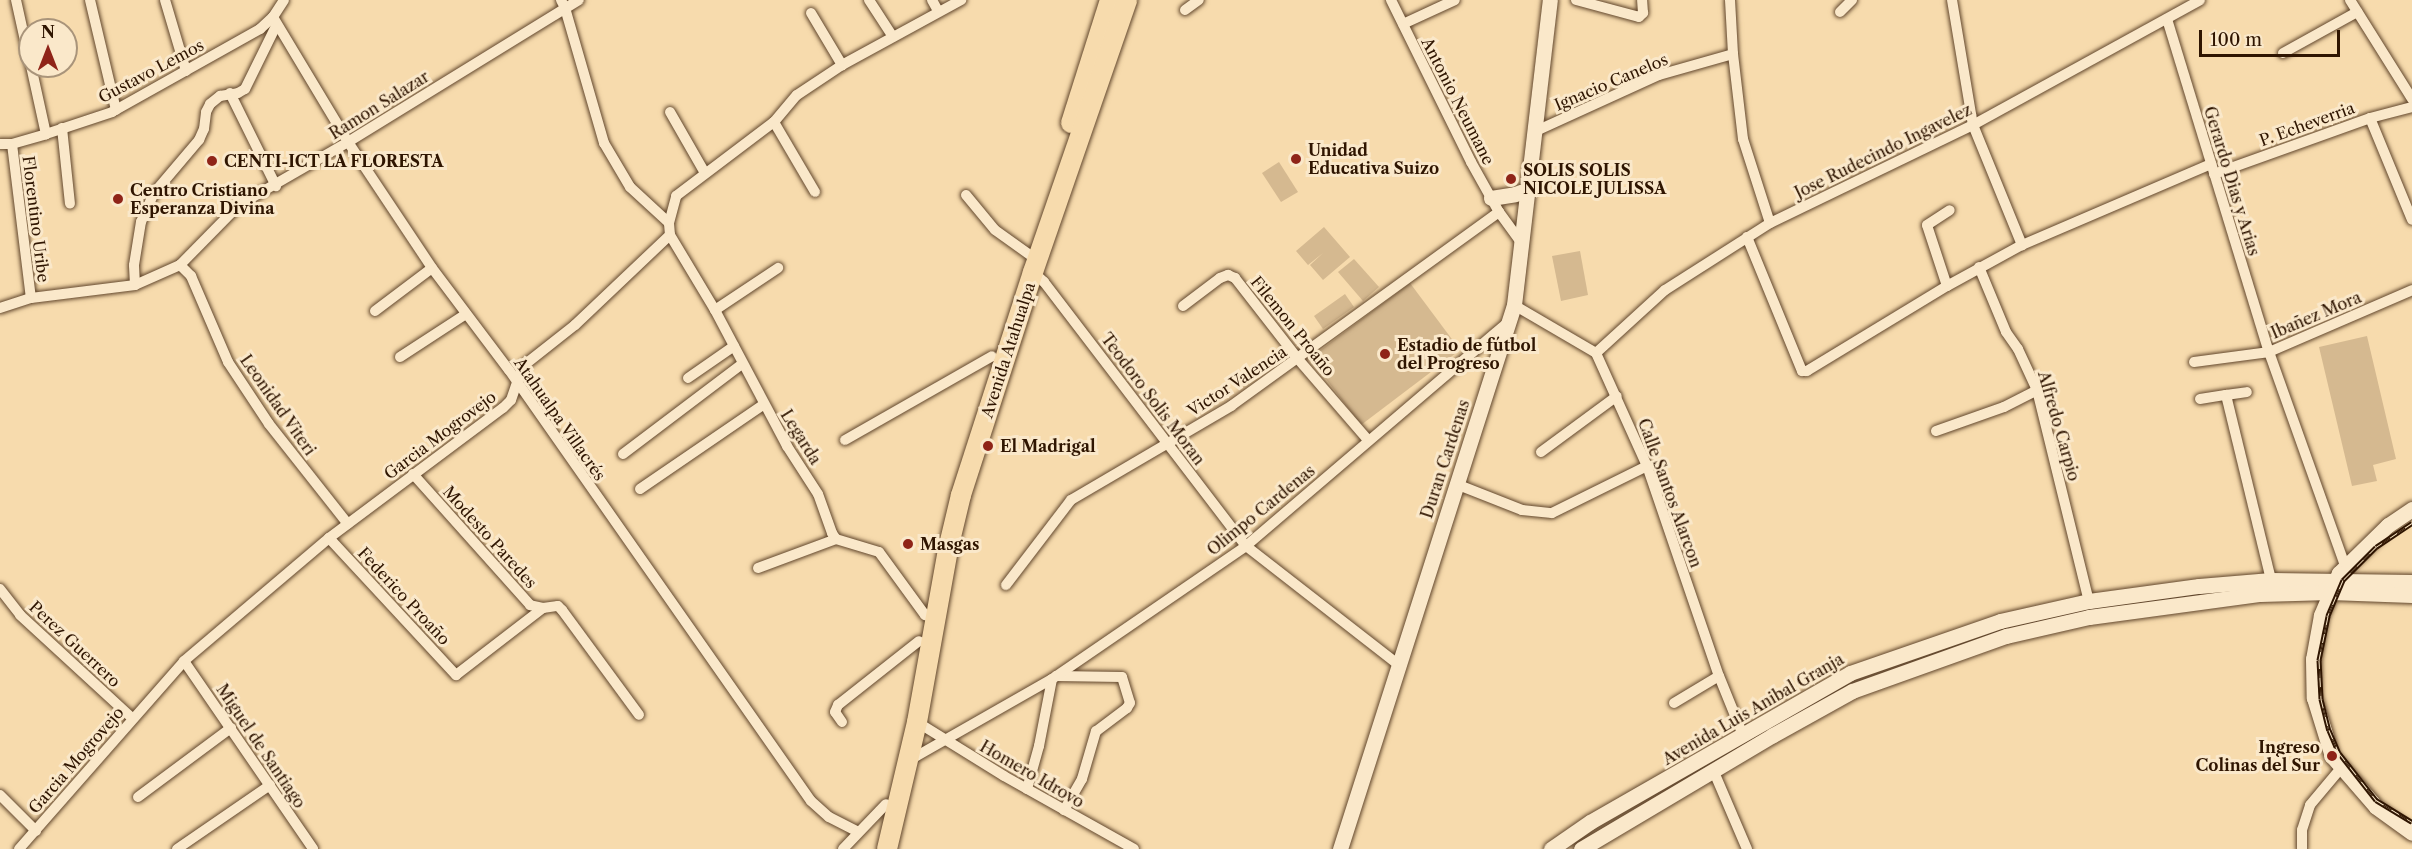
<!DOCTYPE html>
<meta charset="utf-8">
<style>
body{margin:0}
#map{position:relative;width:2412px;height:849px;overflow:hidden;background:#f7dbad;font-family:"Libre Caslon Text",serif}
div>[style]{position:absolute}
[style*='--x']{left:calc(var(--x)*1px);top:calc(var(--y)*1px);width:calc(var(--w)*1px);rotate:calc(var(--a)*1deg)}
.green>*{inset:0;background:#d5b990}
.roads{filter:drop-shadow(0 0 2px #61462c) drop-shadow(0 0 2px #61462c)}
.street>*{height:10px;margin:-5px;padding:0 5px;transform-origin:5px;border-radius:5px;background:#fae8ca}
.secondary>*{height:15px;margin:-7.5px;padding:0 7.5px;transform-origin:7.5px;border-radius:7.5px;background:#fae8ca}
.highway>*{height:20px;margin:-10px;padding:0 10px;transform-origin:10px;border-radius:10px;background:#f7dbad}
.rail>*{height:5px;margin-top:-2.5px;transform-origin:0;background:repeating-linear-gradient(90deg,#fae8ca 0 9px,#2f1501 0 18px);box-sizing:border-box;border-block:2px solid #2f1501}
.dots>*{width:16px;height:16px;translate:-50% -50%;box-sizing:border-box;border:3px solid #fae8ca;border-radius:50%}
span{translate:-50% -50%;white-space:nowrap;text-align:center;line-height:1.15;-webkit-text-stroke:6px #fae8ca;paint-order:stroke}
.street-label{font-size:16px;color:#2f1501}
.poi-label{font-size:16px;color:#2f1501;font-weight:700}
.left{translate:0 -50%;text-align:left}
.right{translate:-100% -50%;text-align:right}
.north{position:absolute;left:18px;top:18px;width:60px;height:60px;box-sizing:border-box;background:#fae8ca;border:2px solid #a9947a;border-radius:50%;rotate:0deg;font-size:16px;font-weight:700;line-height:24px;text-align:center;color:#2f1501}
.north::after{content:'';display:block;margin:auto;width:21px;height:27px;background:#8f2418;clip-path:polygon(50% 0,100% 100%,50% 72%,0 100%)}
.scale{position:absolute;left:2199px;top:30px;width:141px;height:27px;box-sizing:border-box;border:3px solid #2f1501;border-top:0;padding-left:8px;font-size:18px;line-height:21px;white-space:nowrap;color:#2f1501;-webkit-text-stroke:4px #fae8ca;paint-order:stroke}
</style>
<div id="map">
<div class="green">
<div style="clip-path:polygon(1279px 162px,1298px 192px,1281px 202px,1262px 173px)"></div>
<div style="clip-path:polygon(1324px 227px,1350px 257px,1323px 280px,1310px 265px,1323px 253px,1308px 265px,1296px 251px)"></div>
<div style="clip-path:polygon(1580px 251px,1588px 295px,1561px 301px,1552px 256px)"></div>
<div style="clip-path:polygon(1354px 259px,1379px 287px,1363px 301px,1338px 272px)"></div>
<div style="clip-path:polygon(1410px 283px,1460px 350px,1361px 425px,1310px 358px)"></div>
<div style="clip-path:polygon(1345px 294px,1354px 307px,1323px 329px,1314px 316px)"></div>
<div style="clip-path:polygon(2367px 336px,2396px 459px,2373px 465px,2377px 481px,2352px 486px,2319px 347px)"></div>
</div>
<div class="roads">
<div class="street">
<div style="--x:16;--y:0;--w:65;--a:77.5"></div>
<div style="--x:90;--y:0;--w:113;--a:76.7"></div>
<div style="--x:165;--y:0;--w:74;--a:73.5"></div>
<div style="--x:561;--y:0;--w:9;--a:63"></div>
<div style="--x:565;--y:8;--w:141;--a:73.9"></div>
<div style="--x:604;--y:143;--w:51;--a:59.4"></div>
<div style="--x:630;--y:187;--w:53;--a:42.7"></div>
<div style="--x:869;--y:0;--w:44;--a:57"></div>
<div style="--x:932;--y:0;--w:13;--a:61"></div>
<div style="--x:1391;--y:0;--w:181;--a:63.7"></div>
<div style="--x:1471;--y:162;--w:57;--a:60.8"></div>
<div style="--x:1499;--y:212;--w:39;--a:54"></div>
<div style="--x:1576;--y:0;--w:65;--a:15.1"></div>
<div style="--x:1639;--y:17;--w:6;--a:-45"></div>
<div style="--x:1643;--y:13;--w:13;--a:-94"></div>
<div style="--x:1730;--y:0;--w:54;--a:86.8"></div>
<div style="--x:1733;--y:54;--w:86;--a:83.3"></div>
<div style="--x:1743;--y:139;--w:88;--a:72.2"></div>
<div style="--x:1952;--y:0;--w:127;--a:80.5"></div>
<div style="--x:1973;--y:125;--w:130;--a:67.8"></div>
<div style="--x:2350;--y:0;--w:117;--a:57.9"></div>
<div style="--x:1185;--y:10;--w:17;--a:-36"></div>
<div style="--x:1840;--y:12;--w:17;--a:-45"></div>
<div style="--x:811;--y:13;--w:61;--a:59.2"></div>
<div style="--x:273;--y:17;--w:146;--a:59"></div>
<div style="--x:348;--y:142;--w:151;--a:56.3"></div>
<div style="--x:432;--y:268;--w:128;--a:53"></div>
<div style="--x:509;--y:370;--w:526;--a:54.98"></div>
<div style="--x:811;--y:801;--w:24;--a:42"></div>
<div style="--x:829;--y:817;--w:33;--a:27"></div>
<div style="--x:2167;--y:19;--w:348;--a:73"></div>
<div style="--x:2269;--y:352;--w:227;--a:70.4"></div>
<div style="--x:1403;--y:24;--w:57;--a:-24.8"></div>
<div style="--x:2283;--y:53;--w:85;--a:-29"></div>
<div style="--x:31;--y:66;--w:70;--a:77.6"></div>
<div style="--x:230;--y:93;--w:104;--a:63.7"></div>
<div style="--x:670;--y:112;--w:70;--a:60.2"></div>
<div style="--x:2370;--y:118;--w:110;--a:67.6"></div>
<div style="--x:774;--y:122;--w:81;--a:59.6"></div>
<div style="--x:62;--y:128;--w:76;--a:84"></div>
<div style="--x:1536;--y:131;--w:135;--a:-24.5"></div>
<div style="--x:1659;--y:75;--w:77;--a:-15.8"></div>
<div style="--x:0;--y:144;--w:12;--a:0"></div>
<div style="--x:12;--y:144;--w:35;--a:-16"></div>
<div style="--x:46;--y:134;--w:70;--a:-18.4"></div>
<div style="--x:112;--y:112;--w:170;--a:-29.3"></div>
<div style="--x:260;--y:29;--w:18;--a:-43"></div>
<div style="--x:273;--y:17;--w:20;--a:-57"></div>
<div style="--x:12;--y:144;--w:155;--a:83"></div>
<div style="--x:2214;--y:174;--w:166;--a:-19.7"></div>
<div style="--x:2370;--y:118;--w:43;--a:-14.7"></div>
<div style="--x:966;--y:195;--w:45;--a:50.4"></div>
<div style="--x:995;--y:230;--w:43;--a:35.5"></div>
<div style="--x:1747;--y:237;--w:145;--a:67.7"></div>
<div style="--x:1802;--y:371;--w:5;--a:0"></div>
<div style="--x:1807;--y:371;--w:164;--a:-31.3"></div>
<div style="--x:1947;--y:286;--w:85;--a:-28.7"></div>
<div style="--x:2022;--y:245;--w:206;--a:-23.2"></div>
<div style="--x:180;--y:265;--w:16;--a:45"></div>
<div style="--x:191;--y:276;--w:94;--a:66.7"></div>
<div style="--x:228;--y:362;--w:74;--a:56.5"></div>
<div style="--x:269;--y:424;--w:127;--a:51.7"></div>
<div style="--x:1979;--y:267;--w:70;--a:67.4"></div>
<div style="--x:2006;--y:332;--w:21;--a:55"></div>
<div style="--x:2018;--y:349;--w:45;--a:65.1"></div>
<div style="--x:2037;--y:390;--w:217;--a:76.2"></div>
<div style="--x:1033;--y:272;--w:15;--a:42"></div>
<div style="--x:1044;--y:282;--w:332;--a:52.6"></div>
<div style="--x:1246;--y:546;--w:194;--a:37.9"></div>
<div style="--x:135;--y:285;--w:20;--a:-93"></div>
<div style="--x:134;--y:265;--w:44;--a:-80.8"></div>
<div style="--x:141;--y:222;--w:32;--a:-66"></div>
<div style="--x:154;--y:193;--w:70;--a:-49.7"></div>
<div style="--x:199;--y:140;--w:12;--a:-66"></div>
<div style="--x:204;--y:129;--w:17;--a:-83"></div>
<div style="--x:206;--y:112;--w:9;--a:-63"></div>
<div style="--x:210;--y:104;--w:13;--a:-39"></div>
<div style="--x:220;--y:96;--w:18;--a:-9"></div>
<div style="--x:238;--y:93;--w:8;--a:-30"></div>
<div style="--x:245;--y:89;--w:72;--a:-63.8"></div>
<div style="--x:1947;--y:286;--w:64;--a:-108.2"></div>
<div style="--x:1927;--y:225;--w:27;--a:-33"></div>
<div style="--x:1514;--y:305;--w:95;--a:30.3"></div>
<div style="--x:1596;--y:353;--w:124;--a:65.7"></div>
<div style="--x:1647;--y:466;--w:222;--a:71.1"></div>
<div style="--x:1719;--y:676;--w:64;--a:67.9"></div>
<div style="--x:1183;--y:306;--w:46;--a:-37.1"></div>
<div style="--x:1220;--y:278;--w:9;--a:-21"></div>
<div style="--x:1228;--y:275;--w:8;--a:23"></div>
<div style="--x:1235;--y:278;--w:103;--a:52.1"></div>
<div style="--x:1298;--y:359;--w:107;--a:49.2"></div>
<div style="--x:0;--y:308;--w:33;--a:-18"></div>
<div style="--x:31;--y:298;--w:105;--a:-7.1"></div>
<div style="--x:135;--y:285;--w:49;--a:-24"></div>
<div style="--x:180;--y:265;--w:84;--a:-45.5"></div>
<div style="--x:239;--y:205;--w:126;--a:-30"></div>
<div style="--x:348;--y:142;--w:271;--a:-31.6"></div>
<div style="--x:715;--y:310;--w:76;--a:-33.7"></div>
<div style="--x:375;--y:311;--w:71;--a:-37"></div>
<div style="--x:1596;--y:353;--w:93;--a:-42.4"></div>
<div style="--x:1665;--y:290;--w:125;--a:-32.5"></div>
<div style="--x:1770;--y:223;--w:225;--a:-25.8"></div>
<div style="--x:1973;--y:125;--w:259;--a:-28.8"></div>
<div style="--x:400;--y:357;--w:79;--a:-33.1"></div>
<div style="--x:2194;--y:362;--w:76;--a:-7.6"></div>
<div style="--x:2269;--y:352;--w:156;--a:-23.4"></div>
<div style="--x:688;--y:378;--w:56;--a:-34.8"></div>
<div style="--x:2226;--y:395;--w:21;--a:-8"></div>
<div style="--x:2200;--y:399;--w:26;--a:-9"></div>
<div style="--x:2226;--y:395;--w:190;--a:76.3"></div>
<div style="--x:1936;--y:431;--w:72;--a:-19.4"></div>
<div style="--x:2004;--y:407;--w:37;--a:-27"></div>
<div style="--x:845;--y:440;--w:169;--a:-29.7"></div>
<div style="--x:1541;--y:452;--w:94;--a:-36.4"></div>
<div style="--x:623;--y:454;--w:149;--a:-37.1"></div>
<div style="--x:413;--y:474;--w:176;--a:48.2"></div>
<div style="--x:530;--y:605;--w:13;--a:13"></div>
<div style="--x:543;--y:608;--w:15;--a:-8"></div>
<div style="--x:558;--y:606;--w:6;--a:45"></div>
<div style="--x:562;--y:610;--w:130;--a:53.7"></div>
<div style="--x:1456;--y:484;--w:71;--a:21.5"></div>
<div style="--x:1522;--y:510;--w:30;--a:6"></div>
<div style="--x:1552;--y:513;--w:106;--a:-26.3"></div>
<div style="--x:640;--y:489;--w:150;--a:-34.4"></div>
<div style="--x:329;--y:538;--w:187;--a:47.2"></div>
<div style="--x:456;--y:675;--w:110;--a:-37.6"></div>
<div style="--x:758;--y:568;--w:83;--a:-20.4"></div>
<div style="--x:1006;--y:585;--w:107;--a:-52.6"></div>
<div style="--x:1071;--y:500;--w:186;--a:-30.4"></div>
<div style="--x:1231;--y:406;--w:331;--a:-35.9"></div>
<div style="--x:0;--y:589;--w:33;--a:52"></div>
<div style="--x:20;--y:615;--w:152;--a:42.6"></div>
<div style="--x:935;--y:619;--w:11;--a:-158"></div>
<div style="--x:925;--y:615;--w:78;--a:-126.1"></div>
<div style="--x:879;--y:552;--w:45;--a:-163.2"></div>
<div style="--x:836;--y:539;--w:7;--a:-124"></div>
<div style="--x:832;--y:533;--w:41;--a:-109.7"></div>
<div style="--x:818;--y:494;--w:57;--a:-122.9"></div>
<div style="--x:787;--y:446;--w:154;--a:-117.9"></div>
<div style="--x:715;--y:310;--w:87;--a:-121"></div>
<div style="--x:670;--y:235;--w:12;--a:-95"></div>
<div style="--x:669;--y:223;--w:28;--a:-75"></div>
<div style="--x:676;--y:196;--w:123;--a:-37.1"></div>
<div style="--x:774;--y:122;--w:35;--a:-50"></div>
<div style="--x:797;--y:95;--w:54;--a:-33.7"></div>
<div style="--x:842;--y:65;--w:136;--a:-28.6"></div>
<div style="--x:184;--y:661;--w:228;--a:55.5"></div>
<div style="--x:1056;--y:676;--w:66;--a:0.9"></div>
<div style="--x:1122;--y:677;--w:27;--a:73"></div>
<div style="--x:1130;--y:703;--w:6;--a:121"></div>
<div style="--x:1127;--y:708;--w:39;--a:143"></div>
<div style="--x:1096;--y:731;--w:50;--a:106.3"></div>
<div style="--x:1082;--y:779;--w:36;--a:120"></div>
<div style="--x:1674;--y:703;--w:52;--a:-31"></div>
<div style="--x:842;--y:722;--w:12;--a:-125"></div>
<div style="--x:835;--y:712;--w:8;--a:-67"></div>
<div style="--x:838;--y:705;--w:103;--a:-38.3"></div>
<div style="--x:917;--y:722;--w:102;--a:31.8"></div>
<div style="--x:1004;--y:776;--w:149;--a:29.3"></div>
<div style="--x:908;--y:761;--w:166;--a:-29.7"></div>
<div style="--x:1714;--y:772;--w:84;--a:66.8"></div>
<div style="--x:1027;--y:789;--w:45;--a:-74.4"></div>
<div style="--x:1039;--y:746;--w:68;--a:-79"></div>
<div style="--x:1052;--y:679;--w:235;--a:-34.4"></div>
<div style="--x:1246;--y:546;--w:345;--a:-40.5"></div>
<div style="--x:0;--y:795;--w:51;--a:45"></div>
<div style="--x:138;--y:797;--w:116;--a:-36.6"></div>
<div style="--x:19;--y:849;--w:250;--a:-48.7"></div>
<div style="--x:184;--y:661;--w:190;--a:-40.3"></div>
<div style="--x:329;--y:538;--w:217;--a:-36.8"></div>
<div style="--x:503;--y:408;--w:11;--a:-45"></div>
<div style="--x:511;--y:400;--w:36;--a:-71"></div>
<div style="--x:523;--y:366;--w:66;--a:-38.3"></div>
<div style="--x:575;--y:325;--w:131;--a:-43.5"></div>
<div style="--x:177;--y:849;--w:113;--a:-34.5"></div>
<div style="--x:843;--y:849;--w:62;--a:-46.3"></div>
<div style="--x:2302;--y:849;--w:19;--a:-90"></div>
<div style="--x:2302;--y:830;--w:26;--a:-72"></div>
<div style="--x:2310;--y:805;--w:48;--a:-50"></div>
</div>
<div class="secondary">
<div style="--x:1491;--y:198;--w:24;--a:-9"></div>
<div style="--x:1515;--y:194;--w:15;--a:-20"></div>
<div style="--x:2412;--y:509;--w:29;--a:146"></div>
<div style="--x:2388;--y:525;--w:69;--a:135.6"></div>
<div style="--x:2339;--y:573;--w:46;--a:113.2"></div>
<div style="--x:2321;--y:615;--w:45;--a:100.3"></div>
<div style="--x:2313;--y:659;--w:39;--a:89"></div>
<div style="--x:2314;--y:698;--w:61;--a:72.8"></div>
<div style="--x:2332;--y:756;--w:67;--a:49.2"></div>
<div style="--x:2376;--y:807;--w:44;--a:35.8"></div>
<div style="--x:1340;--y:849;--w:571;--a:-72.26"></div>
<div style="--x:1514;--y:305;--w:307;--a:-83.3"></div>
<div style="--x:1551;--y:849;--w:47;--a:-34.7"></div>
<div style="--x:1590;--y:822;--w:300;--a:-29.8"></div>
<div style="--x:1850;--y:673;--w:159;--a:-19.1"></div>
<div style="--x:2000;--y:621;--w:91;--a:-12.7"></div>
<div style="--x:2089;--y:601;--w:111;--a:-7.8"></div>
<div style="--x:2199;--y:586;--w:72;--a:-4.8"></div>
<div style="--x:2271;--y:580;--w:141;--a:0.8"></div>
<div style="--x:1581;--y:849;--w:223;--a:-30.7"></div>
<div style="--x:1773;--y:735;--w:90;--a:-29.1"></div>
<div style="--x:1852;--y:691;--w:164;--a:-19.7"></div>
<div style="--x:2006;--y:636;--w:85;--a:-12.9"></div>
<div style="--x:2089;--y:617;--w:173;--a:-7.7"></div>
<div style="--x:2260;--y:594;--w:70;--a:-1.6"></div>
<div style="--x:2330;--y:592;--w:82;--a:2.1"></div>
</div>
<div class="highway">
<div style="--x:1071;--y:123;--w:129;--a:-72.4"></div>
<div style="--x:887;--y:849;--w:130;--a:-76.7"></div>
<div style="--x:917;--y:722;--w:180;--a:-79.8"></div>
<div style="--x:949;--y:545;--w:51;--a:-76.5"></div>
<div style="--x:961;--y:495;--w:234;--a:-72.1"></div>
<div style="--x:1033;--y:272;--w:288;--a:-70.9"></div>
</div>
</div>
<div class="rail">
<div style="--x:2412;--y:523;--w:43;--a:146.3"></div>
<div style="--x:2376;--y:547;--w:47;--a:135"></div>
<div style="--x:2343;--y:580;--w:39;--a:113"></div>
<div style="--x:2328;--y:616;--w:45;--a:101.6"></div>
<div style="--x:2319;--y:660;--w:39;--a:87"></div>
<div style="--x:2321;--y:699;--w:32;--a:76"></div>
<div style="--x:2329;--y:730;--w:25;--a:67"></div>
<div style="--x:2339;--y:753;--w:60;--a:51.8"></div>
<div style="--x:2376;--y:800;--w:42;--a:31.4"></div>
</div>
<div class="dots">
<div style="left:1296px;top:159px;background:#8f2418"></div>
<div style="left:212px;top:161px;background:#8f2418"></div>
<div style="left:1511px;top:179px;background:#8f2418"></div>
<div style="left:118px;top:199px;background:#8f2418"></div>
<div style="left:1385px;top:354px;background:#8f2418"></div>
<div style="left:988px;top:446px;background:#8f2418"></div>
<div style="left:908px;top:544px;background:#8f2418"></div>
<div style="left:2332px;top:756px;background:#8f2418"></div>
</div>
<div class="street-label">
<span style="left:151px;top:71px;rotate:-28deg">Gustavo Lemos</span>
<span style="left:1611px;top:82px;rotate:-23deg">Ignacio Canelos</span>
<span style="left:1458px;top:101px;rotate:63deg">Antonio Neumane</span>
<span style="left:379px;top:105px;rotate:-32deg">Ramon Salazar</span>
<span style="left:2307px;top:124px;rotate:-20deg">P. Echeverria</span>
<span style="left:1883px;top:151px;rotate:-26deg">Jose Rudecindo Ingavelez</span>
<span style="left:2232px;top:181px;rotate:73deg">Gerardo Dias y Arias</span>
<span style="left:36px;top:219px;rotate:83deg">Florentino Uribe</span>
<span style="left:2316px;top:315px;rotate:-23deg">Ibañez Mora</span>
<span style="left:1293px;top:326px;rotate:51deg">Filemon Proaño</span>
<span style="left:1008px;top:350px;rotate:-72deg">Avenida Atahualpa</span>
<span style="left:1237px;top:381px;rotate:-33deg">Victor Valencia</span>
<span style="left:1153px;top:399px;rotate:53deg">Teodoro Solis Moran</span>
<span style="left:278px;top:405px;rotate:55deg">Leonidad Viteri</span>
<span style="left:560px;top:419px;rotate:55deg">Atahualpa Villacrés</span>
<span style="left:2059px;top:426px;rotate:74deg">Alfredo Carpio</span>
<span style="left:440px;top:435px;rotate:-37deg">Garcia Mogrovejo</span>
<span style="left:801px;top:437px;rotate:58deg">Legarda</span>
<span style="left:1445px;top:459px;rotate:-72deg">Duran Cardenas</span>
<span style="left:1670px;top:493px;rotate:70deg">Calle Santos Alarcon</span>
<span style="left:1261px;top:510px;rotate:-39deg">Olimpo Cardenas</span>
<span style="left:490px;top:537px;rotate:48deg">Modesto Paredes</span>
<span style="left:404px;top:596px;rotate:47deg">Federico Proaño</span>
<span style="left:75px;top:644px;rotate:43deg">Perez Guerrero</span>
<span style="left:1753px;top:709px;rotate:-30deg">Avenida Luis Anibal Granja</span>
<span style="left:261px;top:746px;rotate:56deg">Miguel de Santiago</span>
<span style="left:76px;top:760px;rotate:-49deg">Garcia Mogrovejo</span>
<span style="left:1032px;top:774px;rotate:30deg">Homero Idrovo</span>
</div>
<div class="poi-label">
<span class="left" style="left:1308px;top:159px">Unidad<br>Educativa Suizo</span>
<span class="left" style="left:224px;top:161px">CENTI-ICT LA FLORESTA</span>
<span class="left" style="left:1523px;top:179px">SOLIS SOLIS<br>NICOLE JULISSA</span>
<span class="left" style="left:130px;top:199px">Centro Cristiano<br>Esperanza Divina</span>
<span class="left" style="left:1397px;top:354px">Estadio de fútbol<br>del Progreso</span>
<span class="left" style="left:1000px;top:446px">El Madrigal</span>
<span class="left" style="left:920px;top:544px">Masgas</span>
<span class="right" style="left:2320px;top:756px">Ingreso<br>Colinas del Sur</span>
</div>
<div class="north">N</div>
<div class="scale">100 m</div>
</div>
